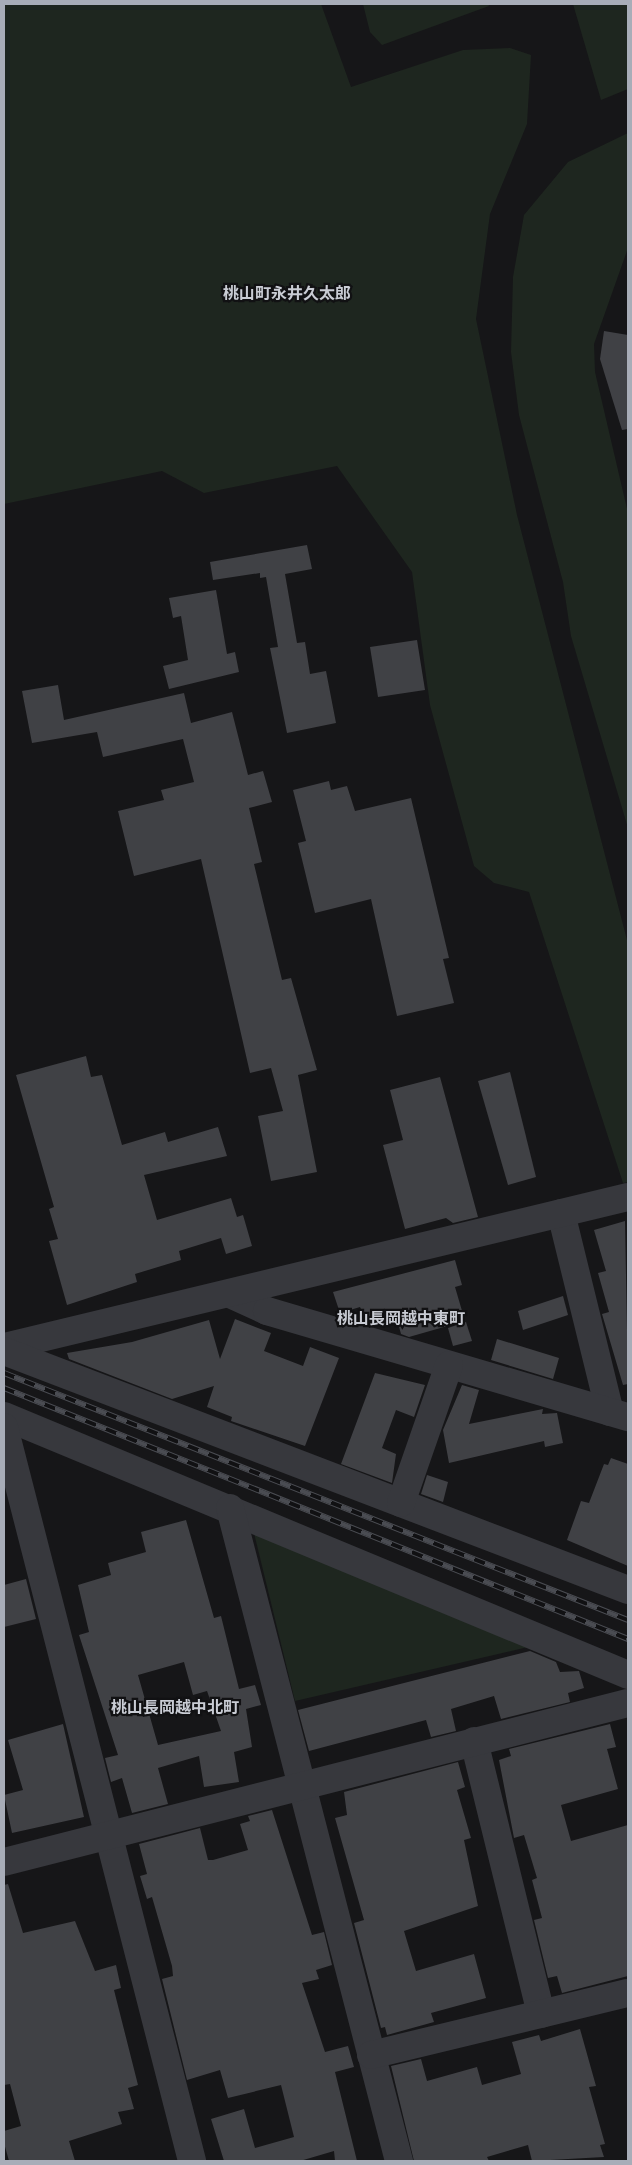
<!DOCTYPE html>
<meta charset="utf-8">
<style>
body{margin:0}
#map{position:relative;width:632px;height:2165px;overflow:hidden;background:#161618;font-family:"Archivo Narrow","Noto Sans JP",sans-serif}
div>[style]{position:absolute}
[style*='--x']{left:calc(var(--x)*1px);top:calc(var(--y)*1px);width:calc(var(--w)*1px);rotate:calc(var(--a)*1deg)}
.green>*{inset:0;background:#1e261f}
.building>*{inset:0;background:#404145}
.minor>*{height:28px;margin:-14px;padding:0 14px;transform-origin:14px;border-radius:14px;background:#37383d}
.rail>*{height:5.5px;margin-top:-2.75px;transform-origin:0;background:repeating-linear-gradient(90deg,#111113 0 11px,#4a4c52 0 22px);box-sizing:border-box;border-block:1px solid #4a4c52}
span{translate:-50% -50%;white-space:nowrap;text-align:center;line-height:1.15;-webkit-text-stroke:4.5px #111113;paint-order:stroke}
.neighbourhood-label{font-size:16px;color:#c9ccd4;font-weight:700}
.frame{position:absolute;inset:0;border:5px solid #a8adb8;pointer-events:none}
</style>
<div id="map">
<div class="green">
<div style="clip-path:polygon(4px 4px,321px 4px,351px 87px,463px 50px,510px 48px,531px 55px,527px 124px,490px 214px,476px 319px,517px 515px,628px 944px,628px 1182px,623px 1183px,529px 892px,494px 883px,474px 866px,430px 705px,412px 572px,337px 466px,204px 493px,162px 471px,4px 504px)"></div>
<div style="clip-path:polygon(363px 4px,488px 4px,489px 6px,382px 45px,370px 32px)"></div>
<div style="clip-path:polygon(573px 4px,628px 4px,628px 89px,601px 100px)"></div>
<div style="clip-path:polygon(628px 133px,628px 248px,594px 344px,595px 372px,628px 513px,628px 828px,571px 636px,563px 582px,519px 415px,511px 352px,513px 277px,524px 215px,568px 162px)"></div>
<div style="clip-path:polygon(254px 1533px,541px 1644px,295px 1701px)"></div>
</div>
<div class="building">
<div style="clip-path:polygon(604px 331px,628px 335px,628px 429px,622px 430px,600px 359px)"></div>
<div style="clip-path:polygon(307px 545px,312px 569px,285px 574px,297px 643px,305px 642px,310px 674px,326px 671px,336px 723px,287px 733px,270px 648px,278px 647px,266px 577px,260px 578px,260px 573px,213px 580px,210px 562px)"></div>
<div style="clip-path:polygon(216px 590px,227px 654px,235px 652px,239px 672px,169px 689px,163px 666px,188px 660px,181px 616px,173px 618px,169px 598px)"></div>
<div style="clip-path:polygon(417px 640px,425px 690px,378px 697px,370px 647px)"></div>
<div style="clip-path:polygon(58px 685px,64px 720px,184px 693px,191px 723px,232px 712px,248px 775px,263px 771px,272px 802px,249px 808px,262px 862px,254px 864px,282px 980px,291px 978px,317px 1070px,298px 1075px,317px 1172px,271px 1181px,258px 1116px,283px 1111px,271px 1068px,250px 1073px,201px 859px,134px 876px,118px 811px,164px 800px,161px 790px,194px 782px,183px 739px,103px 757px,97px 732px,32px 743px,22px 691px)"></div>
<div style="clip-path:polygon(329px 781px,331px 790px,347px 786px,355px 811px,411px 798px,449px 958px,443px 959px,454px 1003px,397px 1016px,371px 899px,315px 913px,298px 843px,306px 841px,293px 790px)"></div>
<div style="clip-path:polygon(86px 1056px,91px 1077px,102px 1075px,122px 1145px,165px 1132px,168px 1142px,218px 1127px,227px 1156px,144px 1175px,157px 1220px,231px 1198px,237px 1217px,243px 1215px,252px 1246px,226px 1254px,221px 1238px,179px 1251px,181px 1260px,135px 1274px,137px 1282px,67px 1305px,49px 1241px,58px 1239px,49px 1209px,54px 1207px,16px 1075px)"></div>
<div style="clip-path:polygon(510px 1072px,536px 1177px,508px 1185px,478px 1081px)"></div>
<div style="clip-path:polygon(440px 1077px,478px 1217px,453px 1223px,446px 1218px,405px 1229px,383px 1145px,403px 1140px,390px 1090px)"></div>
<div style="clip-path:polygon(625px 1221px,628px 1384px,623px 1385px,602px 1314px,609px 1312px,598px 1273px,606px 1271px,594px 1230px)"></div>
<div style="clip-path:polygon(455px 1260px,462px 1285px,455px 1287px,465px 1321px,409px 1337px,401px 1334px,396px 1316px,368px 1324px,360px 1307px,340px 1313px,333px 1292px)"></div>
<div style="clip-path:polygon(563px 1296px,568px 1315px,523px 1330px,518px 1311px)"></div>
<div style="clip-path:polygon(235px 1319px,271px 1333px,264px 1351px,303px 1366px,310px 1347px,339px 1358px,305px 1446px,231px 1421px,232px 1417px,207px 1407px,214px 1386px,172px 1399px,69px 1359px,67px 1353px,132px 1342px,209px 1320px,220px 1359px)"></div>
<div style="clip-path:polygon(466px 1322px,472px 1341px,453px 1346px,448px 1328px)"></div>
<div style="clip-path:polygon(497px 1339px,559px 1358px,553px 1379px,491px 1360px)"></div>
<div style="clip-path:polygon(375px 1373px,425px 1385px,414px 1417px,396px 1410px,382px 1448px,396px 1454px,392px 1483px,341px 1464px)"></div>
<div style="clip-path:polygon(462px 1385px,479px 1390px,469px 1424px,543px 1409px,542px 1414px,557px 1413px,563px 1443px,545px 1447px,544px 1441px,449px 1463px,443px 1430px)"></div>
<div style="clip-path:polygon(611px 1458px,628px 1464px,628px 1566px,567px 1540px,581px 1501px,589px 1503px,604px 1464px,608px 1465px)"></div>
<div style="clip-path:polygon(427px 1475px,448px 1482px,443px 1502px,421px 1494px)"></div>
<div style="clip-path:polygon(evenodd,186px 1520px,214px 1618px,221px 1616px,239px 1689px,255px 1685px,261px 1705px,246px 1709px,252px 1747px,234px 1752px,239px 1782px,204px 1787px,199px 1756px,158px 1768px,168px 1804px,132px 1813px,122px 1778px,111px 1782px,105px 1758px,118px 1755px,79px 1635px,89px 1632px,78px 1585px,111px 1575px,108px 1563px,146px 1552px,141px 1532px,186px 1520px,184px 1662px,193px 1695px,207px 1691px,221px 1731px,158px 1745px,138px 1675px,184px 1662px)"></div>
<div style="clip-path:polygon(26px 1579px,36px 1619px,4px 1627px,4px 1585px)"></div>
<div style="clip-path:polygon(530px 1651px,556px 1662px,560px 1672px,579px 1671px,584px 1688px,568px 1693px,570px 1702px,501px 1719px,494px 1696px,451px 1709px,456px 1731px,431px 1737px,426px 1720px,309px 1751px,298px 1710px)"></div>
<div style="clip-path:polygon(63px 1724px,84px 1817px,12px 1833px,4px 1795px,23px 1790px,8px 1740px)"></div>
<div style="clip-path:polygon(610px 1724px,616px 1747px,607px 1749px,618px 1789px,561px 1805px,571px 1841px,628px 1825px,628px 1976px,562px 1993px,557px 1976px,548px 1978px,534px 1920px,542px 1918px,532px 1880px,537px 1878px,524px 1835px,514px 1838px,499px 1760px,511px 1756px,509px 1749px)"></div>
<div style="clip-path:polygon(458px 1762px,465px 1787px,457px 1790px,471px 1838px,464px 1840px,478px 1906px,404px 1931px,416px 1971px,474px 1954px,486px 1998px,431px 2013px,434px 2022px,387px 2035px,385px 2027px,381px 2028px,354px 1923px,364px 1920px,335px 1818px,347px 1815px,344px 1792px)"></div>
<div style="clip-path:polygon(272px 1810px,312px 1935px,324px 1932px,332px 1965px,316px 1970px,319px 1979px,302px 1983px,325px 2052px,348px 2046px,354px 2067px,335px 2072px,357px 2161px,335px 2161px,334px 2151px,300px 2161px,224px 2161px,211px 2119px,244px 2109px,255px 2148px,294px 2137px,281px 2085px,228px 2098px,220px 2070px,187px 2080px,162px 1979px,173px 1976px,172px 1966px,152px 1897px,147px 1899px,140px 1876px,147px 1874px,139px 1844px,200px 1828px,208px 1860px,213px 1860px,248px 1850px,240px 1824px,250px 1821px,248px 1816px)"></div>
<div style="clip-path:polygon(8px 1884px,23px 1933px,75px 1921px,95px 1971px,116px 1965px,121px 1988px,114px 1990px,138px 2085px,128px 2088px,134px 2109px,118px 2112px,122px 2124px,69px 2141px,75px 2161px,9px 2161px,4px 2143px,4px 2131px,21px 2126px,10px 2084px,4px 2085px,4px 1885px)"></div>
<div style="clip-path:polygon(580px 2029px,596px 2086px,589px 2087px,605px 2144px,600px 2145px,604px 2157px,532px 2161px,528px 2145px,487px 2157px,489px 2161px,414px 2161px,391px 2066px,421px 2059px,427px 2081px,477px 2067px,482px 2085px,521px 2074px,512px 2042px,539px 2035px,541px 2041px)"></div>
</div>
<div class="minor">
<div style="--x:561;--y:1213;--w:205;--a:76.2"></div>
<div style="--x:230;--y:1294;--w:41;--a:24.7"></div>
<div style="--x:267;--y:1311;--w:376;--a:16.4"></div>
<div style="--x:4;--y:1347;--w:642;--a:-13.52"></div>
<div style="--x:4;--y:1351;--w:668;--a:20.96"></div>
<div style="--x:4;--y:1416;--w:676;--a:22.54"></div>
<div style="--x:4;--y:1427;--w:758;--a:75.63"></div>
<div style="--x:401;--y:1503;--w:146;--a:-70.8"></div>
<div style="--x:230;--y:1508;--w:675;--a:75.49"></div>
<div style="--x:474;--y:1741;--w:281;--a:76.2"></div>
<div style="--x:4;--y:1862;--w:644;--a:-14.3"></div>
<div style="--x:371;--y:2055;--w:264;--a:-13.6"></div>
</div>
<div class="rail">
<div style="--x:4;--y:1373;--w:671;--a:21.6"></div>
<div style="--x:4;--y:1388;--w:673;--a:21.91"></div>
</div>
<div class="neighbourhood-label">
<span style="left:287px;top:293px">桃山町永井久太郎</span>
<span style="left:401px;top:1318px">桃山長岡越中東町</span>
<span style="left:175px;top:1707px">桃山長岡越中北町</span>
</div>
<div class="frame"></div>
</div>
